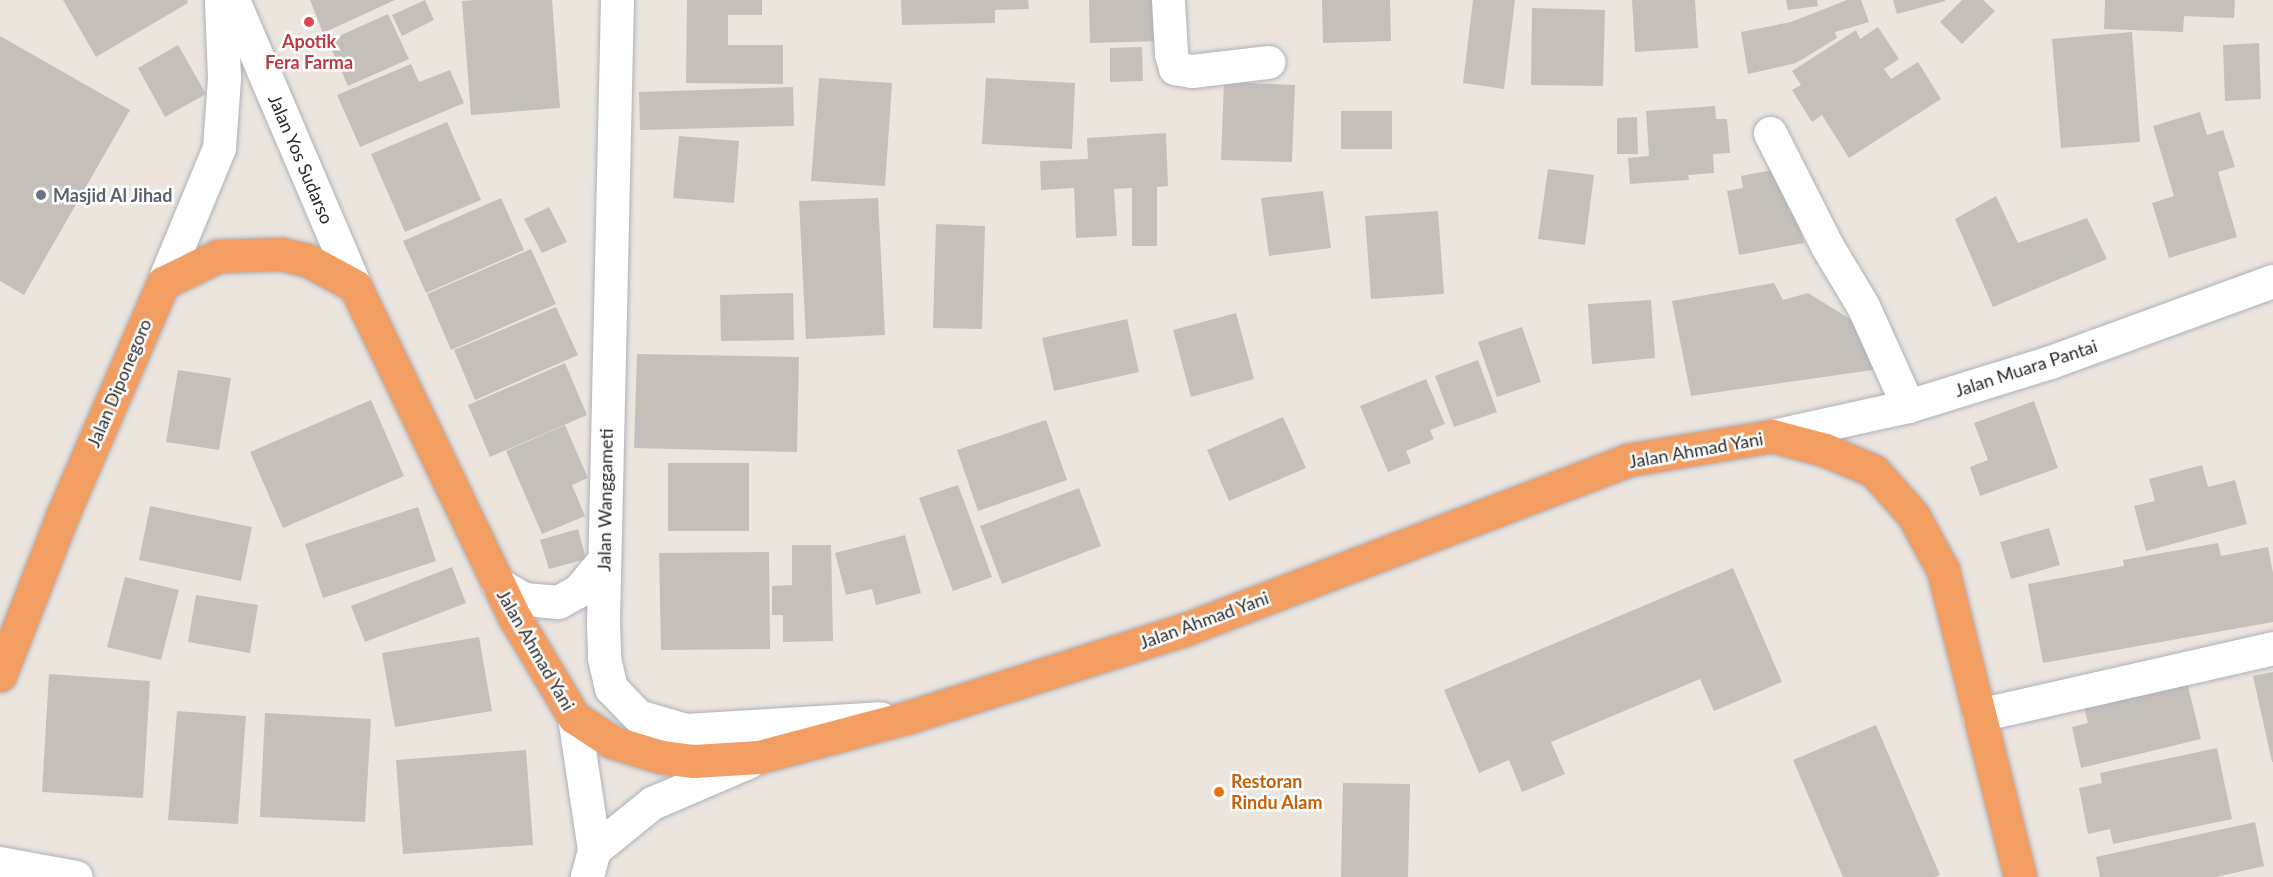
<!DOCTYPE html>
<style>
body{margin:0}
#map{position:relative;width:2273px;height:877px;overflow:hidden;background:#ebe5de;font-family:Lato,sans-serif}
div>[style]{position:absolute}
[style*='--x']{left:calc(var(--x)*1px);top:calc(var(--y)*1px);width:calc(var(--w)*1px);rotate:calc(var(--a)*1deg)}
.building>*{inset:0;background:#c4c0b9}
.roads{filter:drop-shadow(0 0 2px #aeb0ba) drop-shadow(0 0 2px #aeb0ba)}
.street>*{height:33px;margin:-16.5px;padding:0 16.5px;transform-origin:16.5px;border-radius:16.5px;background:#fff}
.secondary>*{height:33px;margin:-16.5px;padding:0 16.5px;transform-origin:16.5px;border-radius:16.5px;background:#fff}
.highway>*{height:33px;margin:-16.5px;padding:0 16.5px;transform-origin:16.5px;border-radius:16.5px;background:#f29d62}
.dots>*{width:16px;height:16px;translate:-50% -50%;box-sizing:border-box;border:3px solid #fff;border-radius:50%}
span{translate:-50% -50%;white-space:nowrap;text-align:center;line-height:1.15;-webkit-text-stroke:5px #fff;paint-order:stroke}
.health-label{font-size:18px;color:#be3a42;font-weight:700}
.street-label{font-size:18px;color:#2b2b2b}
.worship-label{font-size:18px;color:#5b616d;font-weight:700}
.left{translate:0 -50%;text-align:left}
.food-label{font-size:18px;color:#c56008;font-weight:700}
</style>
<div id="map">
<div class="building">
<div style="clip-path:polygon(63px 0,187px 0,188px 3px,96px 57px)"></div>
<div style="clip-path:polygon(310px 0,395px 0,323px 33px)"></div>
<div style="clip-path:polygon(425px 0,434px 20px,402px 36px,392px 15px)"></div>
<div style="clip-path:polygon(476px 0,552px 0,560px 108px,471px 115px,462px 1px)"></div>
<div style="clip-path:polygon(687px 0,762px 0,762px 15px,728px 15px,728px 45px,783px 45px,783px 84px,686px 83px)"></div>
<div style="clip-path:polygon(901px 0,1028px 0,1029px 9px,995px 10px,995px 23px,902px 25px)"></div>
<div style="clip-path:polygon(1089px 0,1162px 0,1162px 41px,1090px 43px)"></div>
<div style="clip-path:polygon(1322px 0,1390px 0,1391px 41px,1323px 43px)"></div>
<div style="clip-path:polygon(1473px 0,1515px 0,1504px 89px,1463px 83px)"></div>
<div style="clip-path:polygon(1632px 0,1695px 0,1698px 48px,1635px 52px)"></div>
<div style="clip-path:polygon(1786px 0,1817px 0,1818px 6px,1788px 10px)"></div>
<div style="clip-path:polygon(1847px 0,1861px 0,1869px 22px,1835px 32px,1837px 38px,1796px 63px,1748px 74px,1741px 32px,1791px 22px)"></div>
<div style="clip-path:polygon(1893px 0,1945px 0,1945px 1px,1897px 14px)"></div>
<div style="clip-path:polygon(1962px 0,1983px 0,1995px 11px,1962px 44px,1940px 22px)"></div>
<div style="clip-path:polygon(2105px 0,2235px 0,2234px 18px,2184px 16px,2183px 32px,2104px 29px)"></div>
<div style="clip-path:polygon(1532px 8px,1605px 10px,1603px 86px,1531px 85px)"></div>
<div style="clip-path:polygon(388px 14px,409px 59px,348px 86px,328px 41px)"></div>
<div style="clip-path:polygon(1878px 27px,1899px 59px,1884px 69px,1891px 79px,1918px 62px,1941px 99px,1849px 158px,1822px 115px,1812px 122px,1792px 90px,1801px 85px,1792px 71px,1856px 30px,1860px 39px)"></div>
<div style="clip-path:polygon(2132px 32px,2140px 142px,2061px 148px,2052px 39px)"></div>
<div style="clip-path:polygon(0 36px,130px 110px,24px 295px,0 281px)"></div>
<div style="clip-path:polygon(2259px 43px,2261px 99px,2225px 101px,2223px 45px)"></div>
<div style="clip-path:polygon(178px 45px,206px 94px,165px 117px,138px 68px)"></div>
<div style="clip-path:polygon(1142px 47px,1143px 81px,1110px 82px,1110px 48px)"></div>
<div style="clip-path:polygon(411px 64px,419px 82px,450px 70px,464px 103px,360px 147px,337px 95px)"></div>
<div style="clip-path:polygon(819px 78px,892px 83px,885px 186px,811px 181px)"></div>
<div style="clip-path:polygon(986px 78px,1075px 83px,1072px 149px,982px 144px)"></div>
<div style="clip-path:polygon(1224px 82px,1295px 85px,1292px 162px,1221px 160px)"></div>
<div style="clip-path:polygon(793px 87px,794px 126px,640px 130px,639px 92px)"></div>
<div style="clip-path:polygon(1715px 106px,1716px 119px,1727px 119px,1730px 153px,1713px 154px,1714px 173px,1688px 175px,1689px 180px,1630px 184px,1628px 158px,1649px 156px,1646px 111px)"></div>
<div style="clip-path:polygon(1341px 111px,1392px 111px,1392px 149px,1341px 149px)"></div>
<div style="clip-path:polygon(2200px 112px,2207px 135px,2223px 130px,2235px 167px,2218px 172px,2237px 237px,2169px 258px,2152px 203px,2174px 196px,2153px 126px)"></div>
<div style="clip-path:polygon(1637px 117px,1638px 154px,1617px 154px,1617px 118px)"></div>
<div style="clip-path:polygon(447px 122px,481px 200px,405px 232px,371px 154px)"></div>
<div style="clip-path:polygon(1166px 133px,1168px 186px,1157px 187px,1157px 246px,1132px 246px,1132px 188px,1114px 189px,1117px 236px,1076px 238px,1074px 188px,1041px 190px,1040px 161px,1088px 159px,1087px 138px)"></div>
<div style="clip-path:polygon(679px 136px,739px 141px,734px 203px,673px 198px)"></div>
<div style="clip-path:polygon(1548px 169px,1594px 175px,1585px 245px,1538px 239px)"></div>
<div style="clip-path:polygon(1778px 169px,1795px 193px,1804px 243px,1739px 255px,1727px 191px,1743px 188px,1741px 176px)"></div>
<div style="clip-path:polygon(1323px 191px,1331px 248px,1269px 256px,1261px 198px)"></div>
<div style="clip-path:polygon(1996px 196px,2018px 243px,2087px 218px,2107px 259px,1993px 307px,1955px 219px)"></div>
<div style="clip-path:polygon(501px 198px,524px 250px,426px 293px,403px 241px)"></div>
<div style="clip-path:polygon(878px 198px,885px 335px,806px 339px,799px 201px)"></div>
<div style="clip-path:polygon(549px 207px,567px 242px,542px 253px,524px 219px)"></div>
<div style="clip-path:polygon(1438px 211px,1444px 294px,1371px 299px,1365px 216px)"></div>
<div style="clip-path:polygon(936px 224px,985px 226px,982px 329px,933px 328px)"></div>
<div style="clip-path:polygon(531px 249px,556px 304px,451px 350px,427px 294px)"></div>
<div style="clip-path:polygon(1774px 283px,1783px 300px,1808px 293px,1863px 327px,1880px 369px,1691px 396px,1672px 301px)"></div>
<div style="clip-path:polygon(793px 293px,794px 340px,721px 341px,720px 295px)"></div>
<div style="clip-path:polygon(1651px 300px,1655px 358px,1592px 364px,1588px 304px)"></div>
<div style="clip-path:polygon(556px 307px,578px 355px,475px 400px,454px 350px)"></div>
<div style="clip-path:polygon(1236px 313px,1254px 379px,1191px 397px,1173px 330px)"></div>
<div style="clip-path:polygon(1127px 319px,1139px 372px,1054px 391px,1042px 338px)"></div>
<div style="clip-path:polygon(1522px 327px,1541px 382px,1497px 397px,1478px 342px)"></div>
<div style="clip-path:polygon(637px 354px,799px 357px,797px 452px,634px 448px)"></div>
<div style="clip-path:polygon(1478px 360px,1497px 412px,1454px 427px,1435px 376px)"></div>
<div style="clip-path:polygon(565px 363px,587px 415px,490px 457px,468px 405px)"></div>
<div style="clip-path:polygon(178px 370px,231px 378px,219px 450px,166px 442px)"></div>
<div style="clip-path:polygon(1426px 379px,1445px 424px,1430px 430px,1434px 439px,1406px 451px,1411px 463px,1388px 472px,1360px 406px)"></div>
<div style="clip-path:polygon(371px 400px,404px 476px,283px 528px,250px 452px)"></div>
<div style="clip-path:polygon(2034px 401px,2058px 468px,1980px 496px,1970px 467px,1988px 460px,1974px 423px)"></div>
<div style="clip-path:polygon(1283px 417px,1306px 468px,1229px 501px,1207px 450px)"></div>
<div style="clip-path:polygon(1046px 420px,1067px 480px,978px 511px,957px 450px)"></div>
<div style="clip-path:polygon(565px 425px,588px 478px,572px 485px,585px 516px,542px 534px,506px 451px)"></div>
<div style="clip-path:polygon(668px 463px,749px 463px,749px 531px,668px 531px)"></div>
<div style="clip-path:polygon(2202px 465px,2208px 487px,2235px 480px,2247px 524px,2146px 551px,2134px 506px,2155px 501px,2149px 479px)"></div>
<div style="clip-path:polygon(958px 485px,992px 577px,953px 591px,919px 498px)"></div>
<div style="clip-path:polygon(1079px 488px,1101px 546px,1002px 584px,980px 526px)"></div>
<div style="clip-path:polygon(150px 506px,252px 527px,241px 581px,139px 560px)"></div>
<div style="clip-path:polygon(418px 507px,436px 561px,323px 598px,305px 544px)"></div>
<div style="clip-path:polygon(2049px 528px,2060px 565px,2011px 579px,2000px 542px)"></div>
<div style="clip-path:polygon(578px 529px,586px 559px,549px 569px,540px 540px)"></div>
<div style="clip-path:polygon(905px 535px,921px 593px,876px 605px,872px 589px,846px 595px,835px 553px)"></div>
<div style="clip-path:polygon(2218px 543px,2221px 556px,2268px 547px,2273px 573px,2273px 622px,2043px 663px,2028px 584px,2124px 566px,2123px 560px)"></div>
<div style="clip-path:polygon(792px 545px,831px 545px,833px 641px,783px 642px,783px 615px,772px 615px,772px 586px,792px 585px)"></div>
<div style="clip-path:polygon(769px 552px,770px 649px,661px 650px,659px 553px)"></div>
<div style="clip-path:polygon(452px 567px,466px 603px,365px 642px,351px 606px)"></div>
<div style="clip-path:polygon(1733px 568px,1782px 682px,1714px 711px,1700px 679px,1551px 742px,1565px 774px,1522px 792px,1509px 760px,1479px 773px,1444px 690px)"></div>
<div style="clip-path:polygon(125px 577px,179px 590px,161px 660px,107px 647px)"></div>
<div style="clip-path:polygon(196px 595px,258px 605px,250px 653px,188px 642px)"></div>
<div style="clip-path:polygon(479px 637px,492px 711px,395px 727px,382px 653px)"></div>
<div style="clip-path:polygon(2273px 672px,2273px 762px,2272px 762px,2253px 676px)"></div>
<div style="clip-path:polygon(49px 674px,150px 681px,143px 798px,42px 792px)"></div>
<div style="clip-path:polygon(2185px 674px,2201px 739px,2081px 768px,2072px 727px,2088px 723px,2082px 699px)"></div>
<div style="clip-path:polygon(177px 711px,246px 716px,238px 824px,168px 820px)"></div>
<div style="clip-path:polygon(265px 713px,371px 719px,365px 822px,260px 817px)"></div>
<div style="clip-path:polygon(1876px 725px,1940px 875px,1935px 877px,1843px 877px,1793px 760px)"></div>
<div style="clip-path:polygon(2217px 748px,2232px 819px,2113px 844px,2110px 829px,2088px 834px,2079px 788px,2102px 783px,2100px 773px)"></div>
<div style="clip-path:polygon(526px 750px,533px 845px,403px 854px,396px 760px)"></div>
<div style="clip-path:polygon(1343px 783px,1410px 784px,1408px 877px,1341px 877px)"></div>
<div style="clip-path:polygon(2255px 822px,2264px 866px,2216px 877px,2100px 877px,2096px 857px)"></div>
</div>
<div class="roads">
<div class="street">
<div style="--x:1168;--y:0;--w:54;--a:86.8"></div>
<div style="--x:1171;--y:54;--w:15;--a:74"></div>
<div style="--x:1175;--y:68;--w:17;--a:10"></div>
<div style="--x:1192;--y:71;--w:77;--a:-6.8"></div>
<div style="--x:1770;--y:133;--w:127;--a:63.2"></div>
<div style="--x:1827;--y:246;--w:70;--a:59"></div>
<div style="--x:1863;--y:306;--w:110;--a:65.8"></div>
<div style="--x:1772;--y:436;--w:139;--a:-12.4"></div>
<div style="--x:1908;--y:406;--w:149;--a:-17.2"></div>
<div style="--x:2050;--y:362;--w:237;--a:-20"></div>
<div style="--x:1979;--y:715;--w:302;--a:-12.8"></div>
<div style="--x:574;--y:717;--w:134;--a:81.4"></div>
<div style="--x:594;--y:850;--w:28;--a:105"></div>
<div style="--x:594;--y:850;--w:75;--a:-39"></div>
<div style="--x:652;--y:803;--w:107;--a:-23.2"></div>
<div style="--x:0;--y:863;--w:77;--a:10.4"></div>
</div>
<div class="secondary">
<div style="--x:233;--y:0;--w:311;--a:66.9"></div>
<div style="--x:617;--y:0;--w:622;--a:91.29"></div>
<div style="--x:603;--y:622;--w:36;--a:88"></div>
<div style="--x:604;--y:658;--w:31;--a:77"></div>
<div style="--x:611;--y:688;--w:39;--a:46"></div>
<div style="--x:638;--y:716;--w:50;--a:16.3"></div>
<div style="--x:686;--y:730;--w:194;--a:-3.5"></div>
<div style="--x:163;--y:283;--w:146;--a:-67.5"></div>
<div style="--x:219;--y:148;--w:70;--a:-85.9"></div>
<div style="--x:224;--y:78;--w:78;--a:-92.2"></div>
<div style="--x:498;--y:584;--w:30;--a:30"></div>
<div style="--x:524;--y:599;--w:34;--a:5"></div>
<div style="--x:558;--y:602;--w:23;--a:-29"></div>
<div style="--x:578;--y:591;--w:40;--a:-50"></div>
</div>
<div class="highway">
<div style="--x:0;--y:675;--w:173;--a:-68.6"></div>
<div style="--x:63;--y:514;--w:252;--a:-66.6"></div>
<div style="--x:163;--y:283;--w:61;--a:-26.1"></div>
<div style="--x:218;--y:256;--w:63;--a:-1.8"></div>
<div style="--x:281;--y:254;--w:27;--a:13"></div>
<div style="--x:307;--y:260;--w:55;--a:28.4"></div>
<div style="--x:355;--y:286;--w:369;--a:64.3"></div>
<div style="--x:515;--y:618;--w:115;--a:59.2"></div>
<div style="--x:574;--y:717;--w:45;--a:33.3"></div>
<div style="--x:612;--y:742;--w:51;--a:17"></div>
<div style="--x:661;--y:757;--w:33;--a:7"></div>
<div style="--x:694;--y:761;--w:65;--a:-3.5"></div>
<div style="--x:759;--y:757;--w:155;--a:-14.9"></div>
<div style="--x:909;--y:717;--w:291;--a:-17.6"></div>
<div style="--x:1186;--y:629;--w:473;--a:-20.9"></div>
<div style="--x:1628;--y:460;--w:146;--a:-9.5"></div>
<div style="--x:1772;--y:436;--w:55;--a:14.8"></div>
<div style="--x:1825;--y:450;--w:53;--a:23.2"></div>
<div style="--x:1874;--y:471;--w:59;--a:48.4"></div>
<div style="--x:1913;--y:515;--w:63;--a:61.4"></div>
<div style="--x:1943;--y:570;--w:317;--a:75.9"></div>
</div>
</div>
<div class="dots">
<div style="left:309px;top:22px;background:#e0444e"></div>
<div style="left:41px;top:195px;background:#6b7280"></div>
<div style="left:1219px;top:792px;background:#e8710a"></div>
</div>
<div class="health-label">
<span style="left:309px;top:52px">Apotik<br>Fera Farma</span>
</div>
<div class="street-label">
<span style="left:301px;top:159px;rotate:67deg">Jalan Yos Sudarso</span>
<span style="left:2026px;top:368px;rotate:-18deg">Jalan Muara Pantai</span>
<span style="left:119px;top:383px;rotate:-67deg">Jalan Diponegoro</span>
<span style="left:1696px;top:450px;rotate:-10deg">Jalan Ahmad Yani</span>
<span style="left:605px;top:500px;rotate:-89deg">Jalan Wanggameti</span>
<span style="left:1204px;top:620px;rotate:-20deg">Jalan Ahmad Yani</span>
<span style="left:536px;top:650px;rotate:60deg">Jalan Ahmad Yani</span>
</div>
<div class="worship-label">
<span class="left" style="left:53px;top:195px">Masjid Al Jihad</span>
</div>
<div class="food-label">
<span class="left" style="left:1231px;top:792px">Restoran<br>Rindu Alam</span>
</div>
</div>
